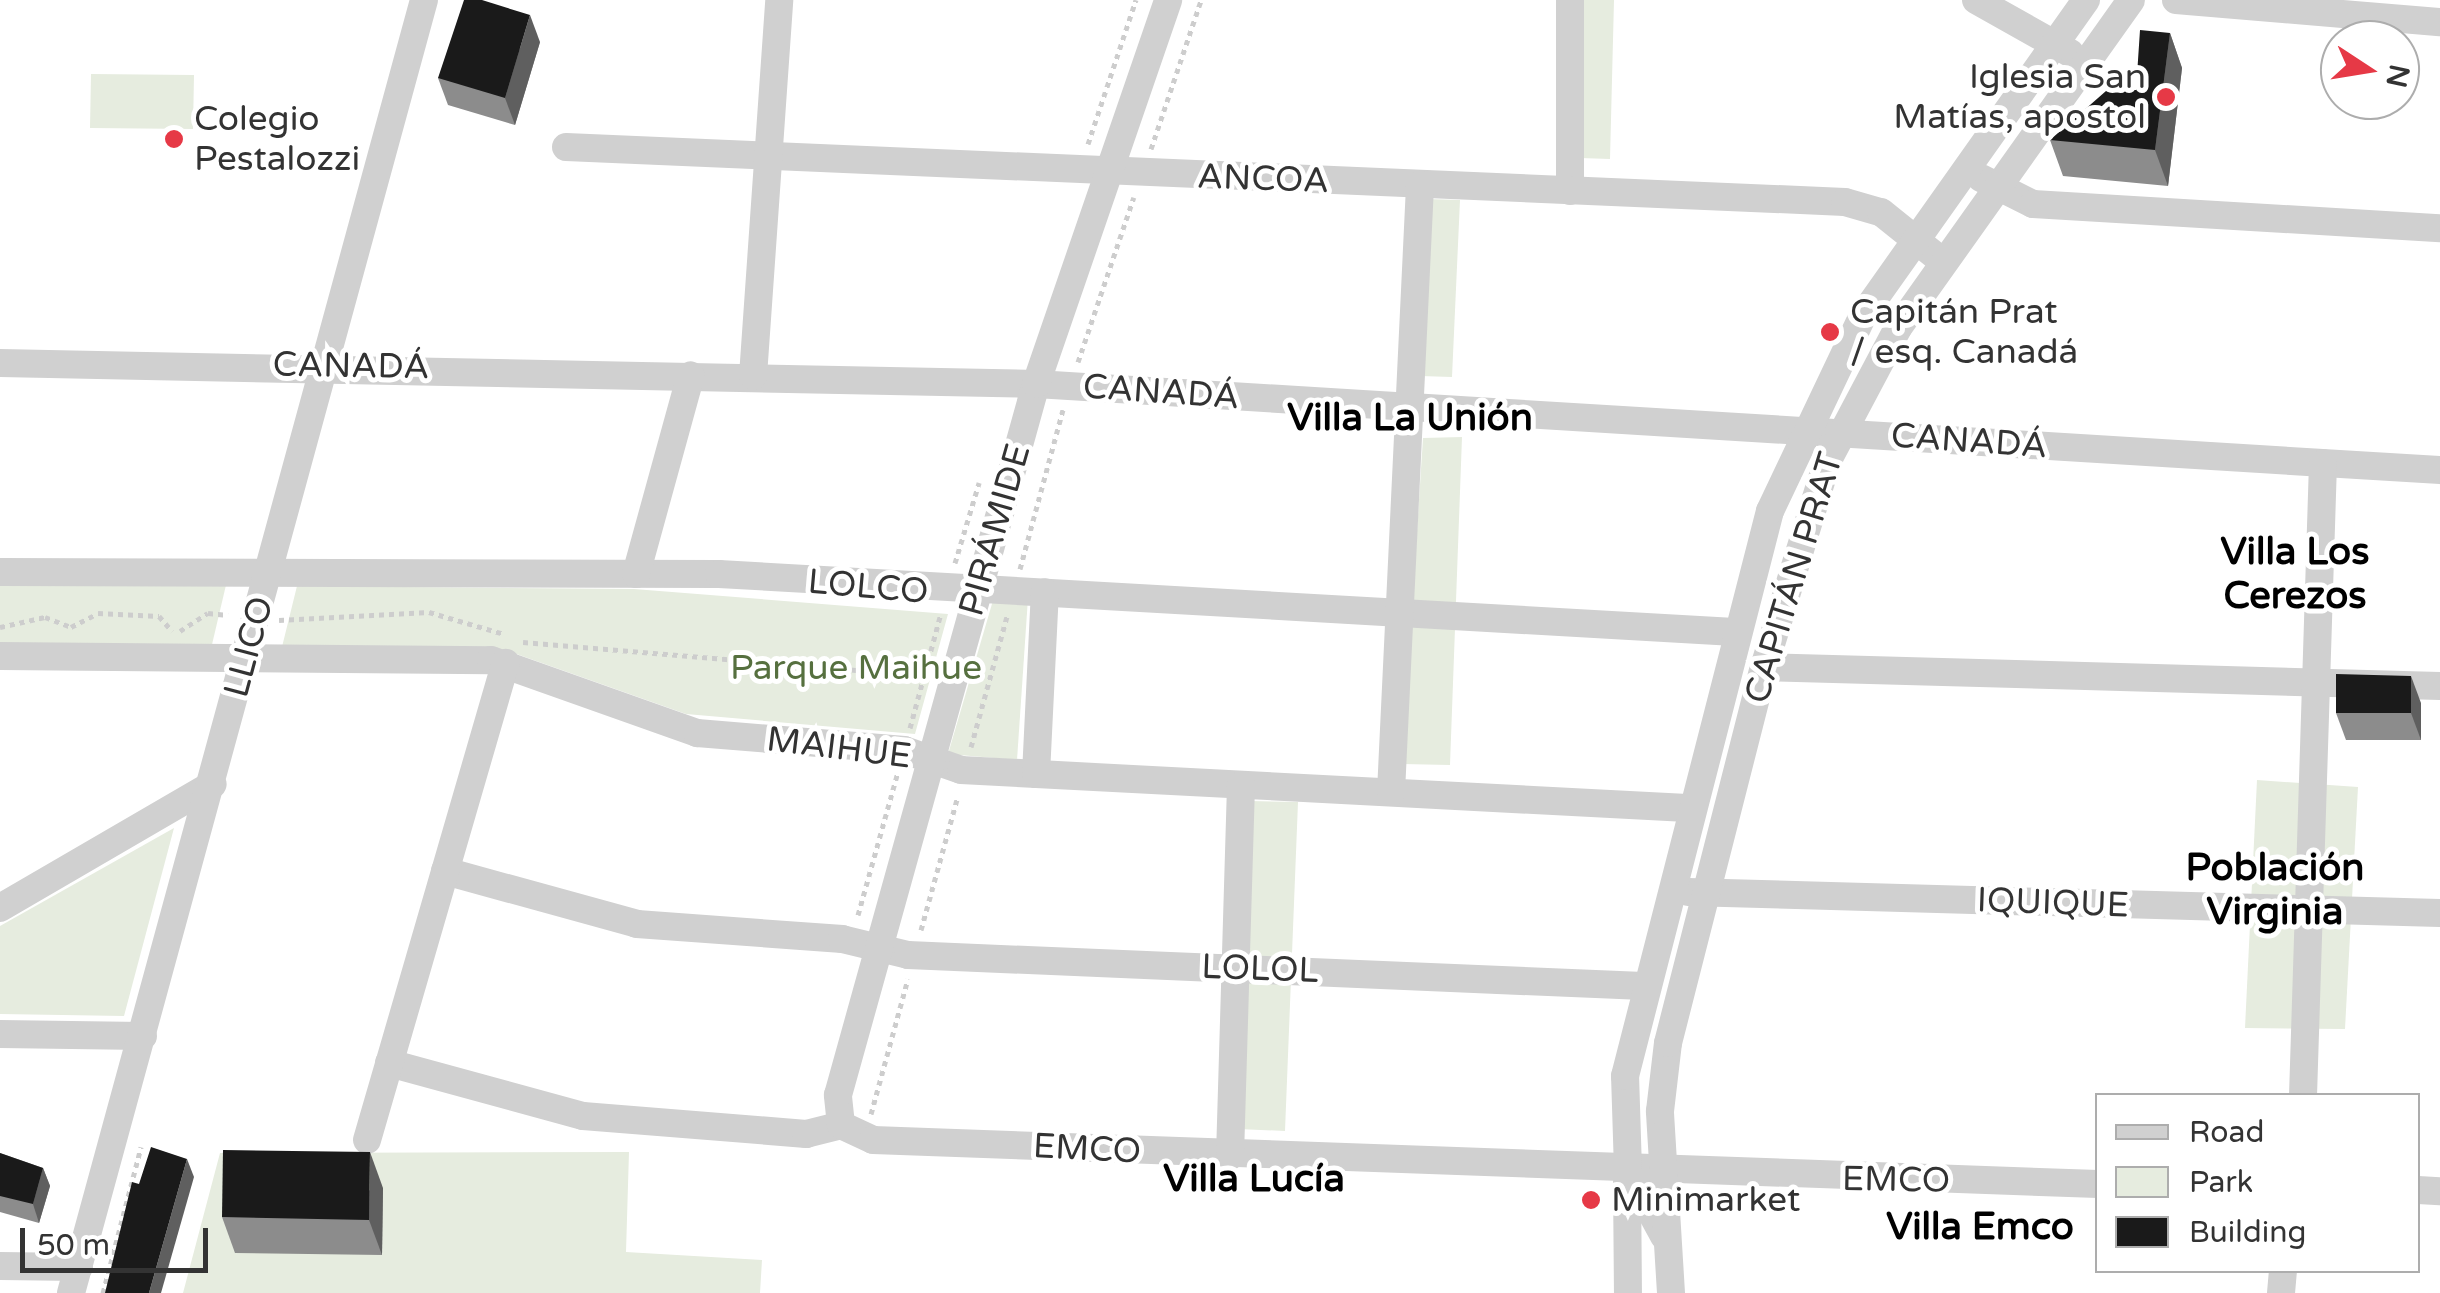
<!DOCTYPE html>
<meta charset="utf-8">
<style>
body{margin:0}
#map{position:relative;width:2440px;height:1293px;overflow:hidden;background:#fff;font-family:"Varela Round",sans-serif}
div>[style]{position:absolute}
[style*='--x']{left:calc(var(--x)*1px);top:calc(var(--y)*1px);width:calc(var(--w)*1px);rotate:calc(var(--a)*1deg)}
.green>*{inset:0;background:#e6ecdf}
.path>*{height:5px;margin-top:-2.5px;transform-origin:0;background:repeating-linear-gradient(90deg,#cdcdcd 0 5px,transparent 0 10px)}
.minor>*{height:28px;margin:-14px;padding:0 14px;transform-origin:14px;border-radius:14px;background:#d0d0d0}
.wall>*{inset:0;background:#8c8c8c}
.shaded-wall>*{inset:0;background:#5f5f5f}
.building>*{inset:0;background:#1a1a1a}
.dots>*{width:28px;height:28px;translate:-50% -50%;box-sizing:border-box;border:5px solid #fff;border-radius:50%}
span{translate:-50% -50%;white-space:nowrap;text-align:center;line-height:1.15;-webkit-text-stroke:10px #fff;paint-order:stroke}
.poi-label{font-size:35px;color:#333}
.right{translate:-100% -50%;text-align:right}
.left{translate:0 -50%;text-align:left}
.street-label{font-size:35px;color:#333}
.park-label{font-size:35px;color:#56703f}
.neighbourhood-label{font-size:38px;color:#000;font-weight:700}
.legend{position:absolute;left:2095px;top:1093px;width:325px;height:180px;box-sizing:border-box;background:#fff;border:2px solid #adadad;margin:0;padding:12px 18px;list-style:none;font-size:30px;color:#333}
.legend li{display:flex;align-items:center;gap:20px;height:50px}
.legend b{width:50px;border:2px solid #adadad}
.north{position:absolute;left:2320px;top:20px;width:100px;height:100px;box-sizing:border-box;background:#fff;border:2px solid #adadad;border-radius:50%;rotate:102deg;font-size:28px;font-weight:700;line-height:40px;text-align:center;color:#333}
.north::after{content:'';display:block;margin:auto;width:35px;height:45px;background:#e63946;clip-path:polygon(50% 0,100% 100%,50% 72%,0 100%)}
.scale{position:absolute;left:20px;top:1228px;width:188px;height:45px;box-sizing:border-box;border:5px solid #333;border-top:0;padding-left:12px;font-size:30px;line-height:35px;white-space:nowrap;color:#333;-webkit-text-stroke:8px #fff;paint-order:stroke}
</style>
<div id="map">
<div class="green">
<div style="clip-path:polygon(1579px 0,1614px 0,1610px 159px,1580px 158px)"></div>
<div style="clip-path:polygon(91px 74px,194px 75px,193px 129px,90px 128px)"></div>
<div style="clip-path:polygon(1427px 199px,1460px 200px,1452px 377px,1420px 376px)"></div>
<div style="clip-path:polygon(1462px 437px,1450px 765px,1402px 764px,1423px 438px)"></div>
<div style="clip-path:polygon(0 585px,226px 585px,210px 653px,0 652px)"></div>
<div style="clip-path:polygon(297px 586px,634px 589px,948px 614px,915px 734px,686px 714px,508px 651px,280px 655px)"></div>
<div style="clip-path:polygon(994px 597px,1028px 598px,1017px 760px,948px 754px)"></div>
<div style="clip-path:polygon(2257px 780px,2358px 787px,2345px 1029px,2245px 1028px)"></div>
<div style="clip-path:polygon(1250px 801px,1298px 802px,1285px 1131px,1238px 1129px)"></div>
<div style="clip-path:polygon(174px 828px,124px 1016px,0 1014px,0 926px)"></div>
<div style="clip-path:polygon(629px 1152px,626px 1252px,762px 1260px,760px 1293px,183px 1293px,220px 1153px)"></div>
</div>
<div class="path">
<div style="--x:1088;--y:144;--w:152;--a:-71.6"></div>
<div style="--x:1151;--y:149;--w:157;--a:-71.4"></div>
<div style="--x:1078;--y:362;--w:174;--a:-71.3"></div>
<div style="--x:955;--y:563;--w:84;--a:-73.3"></div>
<div style="--x:1020;--y:569;--w:165;--a:-74.9"></div>
<div style="--x:279;--y:620;--w:150;--a:-3.1"></div>
<div style="--x:429;--y:612;--w:78;--a:16.3"></div>
<div style="--x:0;--y:627;--w:46;--a:-12.5"></div>
<div style="--x:45;--y:617;--w:28;--a:21"></div>
<div style="--x:71;--y:627;--w:30;--a:-27"></div>
<div style="--x:98;--y:613;--w:61;--a:2.8"></div>
<div style="--x:159;--y:616;--w:20;--a:49"></div>
<div style="--x:180;--y:631;--w:33;--a:-33"></div>
<div style="--x:208;--y:613;--w:20;--a:6"></div>
<div style="--x:523;--y:642;--w:402;--a:4.8"></div>
<div style="--x:910;--y:728;--w:119;--a:-74.9"></div>
<div style="--x:971;--y:747;--w:139;--a:-74.6"></div>
<div style="--x:858;--y:915;--w:148;--a:-74.4"></div>
<div style="--x:921;--y:930;--w:139;--a:-74.6"></div>
<div style="--x:871;--y:1114;--w:140;--a:-74.7"></div>
<div style="--x:103;--y:1293;--w:151;--a:-75.4"></div>
</div>
<div class="minor">
<div style="--x:1570;--y:0;--w:191;--a:90"></div>
<div style="--x:1976;--y:0;--w:108;--a:29.4"></div>
<div style="--x:2176;--y:0;--w:265;--a:4.8"></div>
<div style="--x:566;--y:147;--w:1280;--a:2.46"></div>
<div style="--x:1845;--y:202;--w:37;--a:16"></div>
<div style="--x:1881;--y:212;--w:78;--a:38.8"></div>
<div style="--x:1981;--y:178;--w:58;--a:26.6"></div>
<div style="--x:2033;--y:204;--w:408;--a:3.4"></div>
<div style="--x:0;--y:363;--w:1036;--a:1.16"></div>
<div style="--x:1036;--y:384;--w:1407;--a:3.51"></div>
<div style="--x:753;--y:376;--w:377;--a:-86"></div>
<div style="--x:0;--y:572;--w:719;--a:0.16"></div>
<div style="--x:719;--y:574;--w:1017;--a:3.27"></div>
<div style="--x:636;--y:574;--w:206;--a:-74.6"></div>
<div style="--x:0;--y:656;--w:491;--a:0.5"></div>
<div style="--x:491;--y:660;--w:219;--a:19.5"></div>
<div style="--x:697;--y:733;--w:208;--a:4.7"></div>
<div style="--x:904;--y:750;--w:60;--a:19.3"></div>
<div style="--x:961;--y:770;--w:727;--a:3"></div>
<div style="--x:1764;--y:667;--w:676;--a:1.61"></div>
<div style="--x:1036;--y:774;--w:182;--a:-87.2"></div>
<div style="--x:1391;--y:792;--w:608;--a:-87.26"></div>
<div style="--x:445;--y:871;--w:199;--a:15.4"></div>
<div style="--x:637;--y:924;--w:206;--a:4.2"></div>
<div style="--x:842;--y:939;--w:68;--a:13.6"></div>
<div style="--x:908;--y:955;--w:736;--a:2.42"></div>
<div style="--x:1688;--y:892;--w:752;--a:1.6"></div>
<div style="--x:0;--y:908;--w:246;--a:-30.2"></div>
<div style="--x:0;--y:1034;--w:143;--a:0.8"></div>
<div style="--x:389;--y:1063;--w:201;--a:15.3"></div>
<div style="--x:583;--y:1116;--w:224;--a:4.6"></div>
<div style="--x:806;--y:1134;--w:36;--a:-14"></div>
<div style="--x:2303;--y:1096;--w:633;--a:-88.19"></div>
<div style="--x:841;--y:1125;--w:35;--a:25"></div>
<div style="--x:873;--y:1140;--w:1226;--a:2.06"></div>
<div style="--x:841;--y:1125;--w:30;--a:-96"></div>
<div style="--x:838;--y:1095;--w:738;--a:-74.44"></div>
<div style="--x:1036;--y:384;--w:406;--a:-71"></div>
<div style="--x:367;--y:1140;--w:497;--a:-73.8"></div>
<div style="--x:1230;--y:1156;--w:371;--a:-88.3"></div>
<div style="--x:1627;--y:1182;--w:111;--a:89.5"></div>
<div style="--x:2418;--y:1190;--w:22;--a:3"></div>
<div style="--x:1664;--y:1236;--w:75;--a:-118.6"></div>
<div style="--x:1628;--y:1170;--w:94;--a:-91.8"></div>
<div style="--x:1625;--y:1076;--w:583;--a:-75.61"></div>
<div style="--x:1770;--y:511;--w:217;--a:-64.6"></div>
<div style="--x:1863;--y:315;--w:386;--a:-54.7"></div>
<div style="--x:0;--y:1266;--w:79;--a:0.7"></div>
<div style="--x:71;--y:1293;--w:1340;--a:-74.73"></div>
<div style="--x:1671;--y:1293;--w:182;--a:-93.5"></div>
<div style="--x:1660;--y:1111;--w:68;--a:-83.3"></div>
<div style="--x:1668;--y:1043;--w:388;--a:-75.7"></div>
<div style="--x:1764;--y:667;--w:214;--a:-72.9"></div>
<div style="--x:1827;--y:462;--w:152;--a:-62.1"></div>
<div style="--x:1898;--y:328;--w:402;--a:-54.6"></div>
<div style="--x:2281;--y:1293;--w:23;--a:-85"></div>
</div>
<div class="wall">
<div style="clip-path:polygon(2170px 33px,2182px 68px,2168px 186px,2063px 176px,2050px 140px,2136px 90px)"></div>
<div style="clip-path:polygon(540px 42px,515px 125px,448px 105px,438px 78px)"></div>
<div style="clip-path:polygon(2421px 703px,2421px 740px,2346px 740px,2336px 713px)"></div>
<div style="clip-path:polygon(0 1153px,43px 1168px,50px 1186px,39px 1223px,0 1212px)"></div>
<div style="clip-path:polygon(383px 1188px,382px 1255px,235px 1253px,222px 1217px)"></div>
</div>
<div class="shaded-wall">
<div style="clip-path:polygon(530px 15px,540px 42px,515px 125px,505px 98px)"></div>
<div style="clip-path:polygon(2170px 33px,2182px 68px,2168px 186px,2155px 150px)"></div>
<div style="clip-path:polygon(2411px 676px,2421px 703px,2421px 740px,2411px 713px)"></div>
<div style="clip-path:polygon(370px 1152px,383px 1188px,382px 1255px,369px 1220px)"></div>
<div style="clip-path:polygon(187px 1159px,194px 1177px,161px 1293px,149px 1293px)"></div>
<div style="clip-path:polygon(43px 1168px,50px 1186px,39px 1223px,33px 1204px)"></div>
</div>
<div class="building">
<div style="clip-path:polygon(464px 0,482px 0,530px 15px,505px 98px,438px 78px)"></div>
<div style="clip-path:polygon(2140px 30px,2170px 33px,2155px 150px,2050px 140px,2106px 91px,2136px 90px)"></div>
<div style="clip-path:polygon(2336px 674px,2411px 676px,2411px 713px,2336px 713px)"></div>
<div style="clip-path:polygon(151px 1147px,187px 1159px,149px 1293px,105px 1293px,132px 1182px,139px 1184px)"></div>
<div style="clip-path:polygon(223px 1150px,370px 1152px,369px 1220px,222px 1217px)"></div>
<div style="clip-path:polygon(0 1153px,43px 1168px,33px 1204px,0 1196px)"></div>
</div>
<div class="dots">
<div style="left:2166px;top:97px;background:#e63946"></div>
<div style="left:174px;top:139px;background:#e63946"></div>
<div style="left:1830px;top:332px;background:#e63946"></div>
<div style="left:1591px;top:1200px;background:#e63946"></div>
</div>
<div class="poi-label">
<span class="right" style="left:2146px;top:97px">Iglesia San<br>Matías, apostol</span>
<span class="left" style="left:194px;top:139px">Colegio<br>Pestalozzi</span>
<span class="left" style="left:1850px;top:332px">Capitán Prat<br>/ esq. Canadá</span>
<span class="left" style="left:1611px;top:1200px">Minimarket</span>
</div>
<div class="street-label">
<span style="left:1263px;top:179px;rotate:2deg">ANCOA</span>
<span style="left:351px;top:366px;rotate:1deg">CANADÁ</span>
<span style="left:1161px;top:392px;rotate:4deg">CANADÁ</span>
<span style="left:1969px;top:441px;rotate:4deg">CANADÁ</span>
<span style="left:995px;top:530px;rotate:-74deg">PIRÁMIDE</span>
<span style="left:1794px;top:578px;rotate:-73deg">CAPITÁN PRAT</span>
<span style="left:868px;top:587px;rotate:5deg">LOLCO</span>
<span style="left:249px;top:647px;rotate:-75deg">LLICO</span>
<span style="left:839px;top:748px;rotate:7deg">MAIHUE</span>
<span style="left:2053px;top:903px;rotate:2deg">IQUIQUE</span>
<span style="left:1260px;top:969px;rotate:2deg">LOLOL</span>
<span style="left:1087px;top:1149px;rotate:3deg">EMCO</span>
<span style="left:1896px;top:1180px;rotate:1deg">EMCO</span>
</div>
<div class="park-label">
<span style="left:856px;top:668px">Parque Maihue</span>
</div>
<div class="neighbourhood-label">
<span style="left:1410px;top:419px">Villa La Unión</span>
<span style="left:2295px;top:575px">Villa Los<br>Cerezos</span>
<span style="left:2275px;top:891px">Población<br>Virginia</span>
<span style="left:1254px;top:1180px">Villa Lucía</span>
<span style="left:1980px;top:1228px">Villa Emco</span>
</div>
<ul class="legend">
<li><b style="height:12px;background:#d0d0d0"></b>Road</li>
<li><b style="height:28px;background:#e6ecdf"></b>Park</li>
<li><b style="height:28px;background:#1a1a1a"></b>Building</li>
</ul>
<div class="north">N</div>
<div class="scale">50 m</div>
</div>
